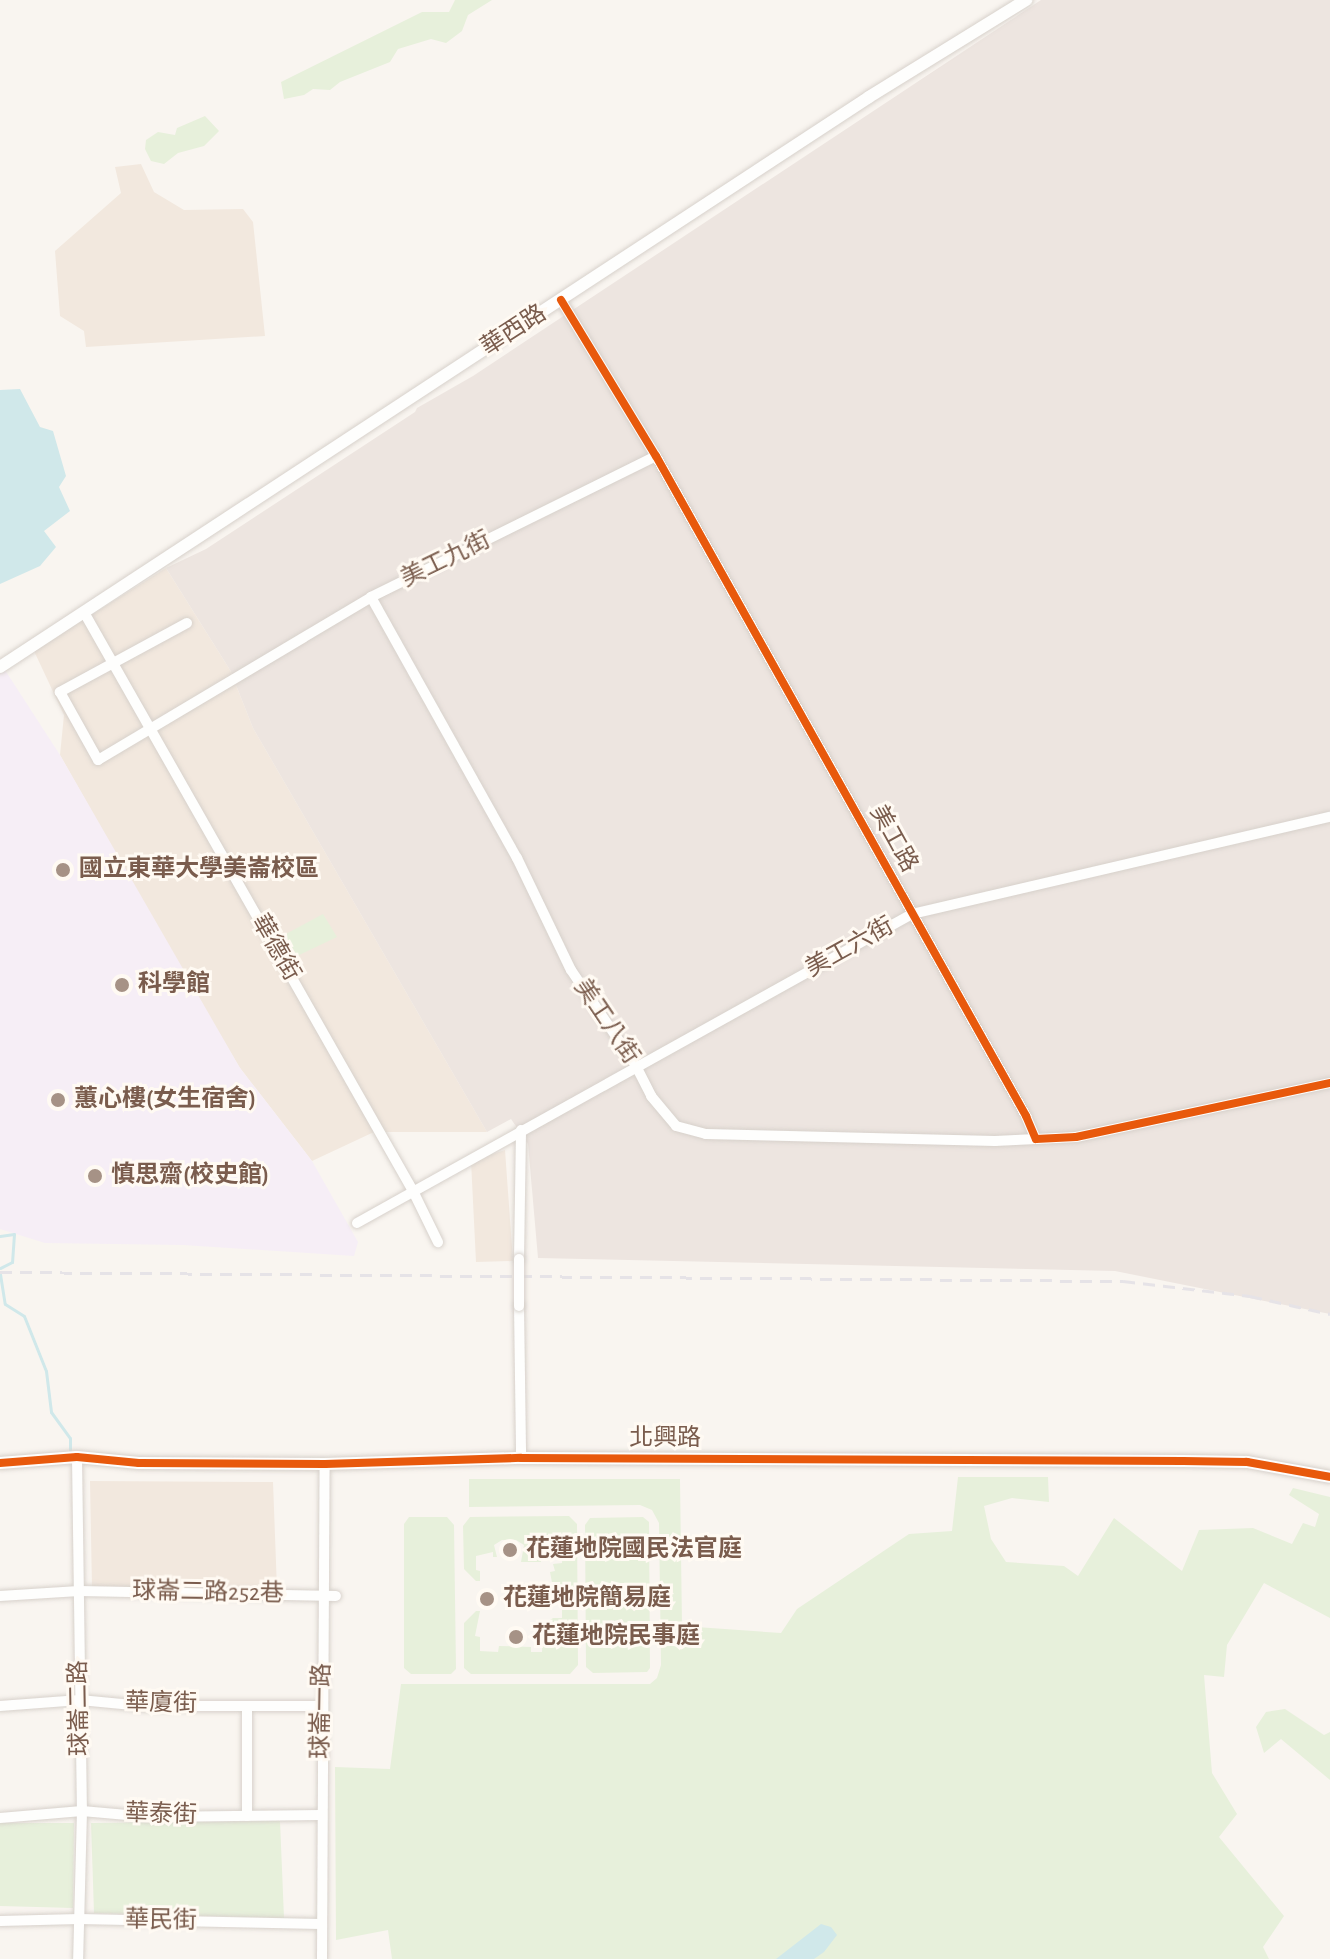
<!DOCTYPE html>
<meta charset="utf-8">
<style>
body{margin:0}
#map{position:relative;width:1330px;height:1959px;overflow:hidden;background:#f9f5f0;font-family:"Alegreya Sans","Noto Sans TC",sans-serif}
div>[style]{position:absolute}
[style*='--x']{left:calc(var(--x)*1px);top:calc(var(--y)*1px);width:calc(var(--w)*1px);rotate:calc(var(--a)*1deg)}
.residential>*{inset:0;background:#f2e8de}
.industrial>*{inset:0;background:#ede5e0}
.education>*{inset:0;background:#f6eef6}
.green>*{inset:0;background:#e7f0db}
.water>*{inset:0;background:#d0e8ea}
.stream>*{height:3px;margin:-1.5px;padding:0 1.5px;transform-origin:1.5px;border-radius:1.5px;background:#d0e8ea}
.roads{filter:drop-shadow(0 0 2px #d7d1cb) drop-shadow(0 0 2px #d7d1cb)}
.minor>*{height:10px;margin:-5px;padding:0 5px;transform-origin:5px;border-radius:5px;background:#fefefd}
.tertiary>*{height:12px;margin:-6px;padding:0 6px;transform-origin:6px;border-radius:6px;background:#fefefd}
.rail>*{height:3px;margin-top:-1.5px;transform-origin:0;background:repeating-linear-gradient(90deg,#e6e3e7 0 12px,transparent 0 20px)}
.bridges{filter:drop-shadow(0 0 2px #d7d1cb) drop-shadow(0 0 2px #d7d1cb)}
.minor-bridge>*{height:10px;margin:-5px;padding:0 5px;transform-origin:5px;border-radius:5px;background:#fefefd}
.cycleway>*{height:8px;margin:-4px;padding:0 4px;transform-origin:4px;border-radius:4px;background:#e8590c}
.dots>*{width:22px;height:22px;translate:-50% -50%;box-sizing:border-box;border:4px solid #fffaf3;border-radius:50%}
span{translate:-50% -50%;white-space:nowrap;text-align:center;line-height:1.15;-webkit-text-stroke:6px #fffaf3;paint-order:stroke}
.street-label{font-size:24px;color:#7a5c4d}
.poi-label{font-size:24px;color:#7a5c4d;font-weight:700}
.left{translate:0 -50%;text-align:left}
</style>
<div id="map">
<div class="residential">
<div style="clip-path:polygon(141px 164px,154px 192px,184px 210px,243px 209px,253px 222px,265px 336px,86px 347px,84px 331px,60px 316px,55px 251px,121px 193px,115px 167px)"></div>
<div style="clip-path:polygon(166px 568px,230px 670px,253px 728px,487px 1132px,374px 1132px,312px 1161px,240px 1068px,190px 985px,60px 755px,64px 715px,34px 651px)"></div>
<div style="clip-path:polygon(505px 1150px,513px 1261px,476px 1262px,471px 1161px)"></div>
<div style="clip-path:polygon(90px 1481px,273px 1482px,277px 1589px,92px 1589px)"></div>
</div>
<div class="industrial">
<div style="clip-path:polygon(1041px 0,1330px 0,1330px 1314px,1115px 1271px,538px 1258px,528px 1144px,511px 1119px,487px 1132px,253px 728px,230px 670px,166px 568px,206px 549px,415px 412px,417px 408px,473px 376px)"></div>
</div>
<div class="education">
<div style="clip-path:polygon(5px 670px,60px 755px,240px 1068px,312px 1161px,358px 1242px,354px 1256px,183px 1245px,45px 1243px,0 1229px,0 673px)"></div>
</div>
<div class="green">
<div style="clip-path:polygon(455px 0,492px 0,468px 15px,462px 31px,446px 43px,431px 39px,398px 49px,390px 62px,340px 82px,330px 90px,313px 89px,304px 95px,284px 99px,281px 82px,422px 12px,449px 12px)"></div>
<div style="clip-path:polygon(205px 116px,219px 131px,204px 146px,178px 153px,164px 164px,151px 161px,145px 149px,146px 140px,158px 132px,175px 135px,177px 128px)"></div>
<div style="clip-path:polygon(323px 914px,337px 937px,297px 956px,284px 935px)"></div>
<div style="clip-path:polygon(958px 1477px,1048px 1477px,1049px 1502px,1012px 1498px,984px 1506px,991px 1539px,1006px 1562px,1064px 1566px,1078px 1576px,1114px 1518px,1182px 1571px,1199px 1530px,1253px 1528px,1292px 1544px,1303px 1523px,1315px 1527px,1319px 1514px,1289px 1495px,1293px 1488px,1330px 1497px,1330px 1618px,1264px 1583px,1227px 1645px,1224px 1677px,1204px 1675px,1212px 1773px,1237px 1814px,1219px 1837px,1284px 1916px,1263px 1947px,1269px 1959px,392px 1959px,388px 1930px,336px 1940px,335px 1767px,390px 1769px,401px 1684px,650px 1684px,657px 1678px,661px 1665px,659px 1523px,652px 1510px,640px 1505px,469px 1507px,469px 1479px,680px 1479px,682px 1626px,781px 1633px,797px 1609px,909px 1534px,952px 1531px)"></div>
<div style="clip-path:polygon(569px 1516px,577px 1524px,578px 1665px,570px 1674px,471px 1674px,464px 1668px,464px 1623px,476px 1611px,480px 1611px,475px 1636px,480px 1637px,480px 1651px,498px 1652px,499px 1646px,531px 1647px,531px 1652px,542px 1652px,543px 1625px,553px 1618px,562px 1618px,562px 1589px,553px 1588px,550px 1572px,555px 1571px,553px 1564px,562px 1563px,563px 1539px,541px 1538px,541px 1562px,521px 1562px,524px 1545px,516px 1540px,502px 1540px,494px 1545px,497px 1557px,493px 1557px,493px 1552px,476px 1556px,476px 1570px,480px 1571px,480px 1581px,476px 1581px,464px 1569px,463px 1526px,470px 1517px)"></div>
<div style="clip-path:polygon(409px 1517px,447px 1517px,454px 1525px,456px 1669px,451px 1674px,411px 1674px,404px 1668px,404px 1524px)"></div>
<div style="clip-path:polygon(643px 1517px,649px 1522px,650px 1668px,647px 1672px,593px 1673px,586px 1667px,585px 1525px,590px 1518px)"></div>
<div style="clip-path:polygon(1285px 1709px,1324px 1735px,1330px 1732px,1330px 1780px,1281px 1739px,1264px 1753px,1256px 1727px,1266px 1712px)"></div>
<div style="clip-path:polygon(280px 1821px,284px 1918px,94px 1913px,91px 1823px)"></div>
<div style="clip-path:polygon(0 1823px,74px 1823px,73px 1908px,0 1906px)"></div>
</div>
<div class="water">
<div style="clip-path:polygon(20px 389px,40px 427px,53px 431px,66px 476px,59px 487px,70px 511px,44px 531px,56px 547px,40px 566px,0 584px,0 390px)"></div>
<div style="clip-path:polygon(821px 1924px,831px 1927px,837px 1935px,824px 1952px,814px 1959px,776px 1959px)"></div>
</div>
<div class="stream">
<div style="--x:0;--y:1236;--w:14;--a:-8"></div>
<div style="--x:14;--y:1234;--w:28;--a:94"></div>
<div style="--x:12;--y:1262;--w:13;--a:153"></div>
<div style="--x:0;--y:1274;--w:30;--a:81"></div>
<div style="--x:5;--y:1304;--w:22;--a:32"></div>
<div style="--x:24;--y:1316;--w:59;--a:68.2"></div>
<div style="--x:46;--y:1371;--w:41;--a:83"></div>
<div style="--x:51;--y:1412;--w:32;--a:54"></div>
<div style="--x:70;--y:1438;--w:13;--a:90"></div>
</div>
<div class="roads">
<div class="minor">
<div style="--x:561;--y:300;--w:183;--a:58.7"></div>
<div style="--x:656;--y:456;--w:757;--a:60.72"></div>
<div style="--x:1026;--y:1116;--w:25;--a:67"></div>
<div style="--x:1036;--y:1139;--w:40;--a:-2.9"></div>
<div style="--x:1076;--y:1137;--w:260;--a:-12"></div>
<div style="--x:371;--y:597;--w:299;--a:60.8"></div>
<div style="--x:517;--y:858;--w:124;--a:64.3"></div>
<div style="--x:571;--y:970;--w:116;--a:55.9"></div>
<div style="--x:636;--y:1066;--w:34;--a:63"></div>
<div style="--x:651;--y:1096;--w:39;--a:50"></div>
<div style="--x:676;--y:1126;--w:31;--a:15"></div>
<div style="--x:706;--y:1134;--w:289;--a:1.4"></div>
<div style="--x:995;--y:1141;--w:41;--a:-2.8"></div>
<div style="--x:85;--y:614;--w:664;--a:60.38"></div>
<div style="--x:413;--y:1191;--w:57;--a:63.9"></div>
<div style="--x:187;--y:623;--w:145;--a:151.5"></div>
<div style="--x:60;--y:692;--w:78;--a:60.8"></div>
<div style="--x:98;--y:760;--w:318;--a:-30.8"></div>
<div style="--x:371;--y:597;--w:318;--a:-26.3"></div>
<div style="--x:357;--y:1223;--w:635;--a:-29.11"></div>
<div style="--x:912;--y:914;--w:429;--a:-13.1"></div>
<div style="--x:519;--y:1259;--w:129;--a:-89.1"></div>
<div style="--x:519;--y:1306;--w:152;--a:89.2"></div>
<div style="--x:77;--y:1457;--w:354;--a:89.2"></div>
<div style="--x:82;--y:1811;--w:148;--a:91.5"></div>
<div style="--x:0;--y:1596;--w:79;--a:-3.6"></div>
<div style="--x:79;--y:1591;--w:257;--a:1.1"></div>
<div style="--x:0;--y:1706;--w:80;--a:-4.3"></div>
<div style="--x:80;--y:1700;--w:63;--a:5.4"></div>
<div style="--x:143;--y:1706;--w:179;--a:0"></div>
<div style="--x:247;--y:1706;--w:110;--a:90"></div>
<div style="--x:0;--y:1818;--w:82;--a:-4.9"></div>
<div style="--x:82;--y:1811;--w:68;--a:5"></div>
<div style="--x:150;--y:1817;--w:171;--a:-0.7"></div>
<div style="--x:0;--y:1921;--w:79;--a:-1.5"></div>
<div style="--x:79;--y:1919;--w:242;--a:1.2"></div>
<div style="--x:322;--y:1959;--w:495;--a:-89.7"></div>
</div>
<div class="tertiary">
<div style="--x:0;--y:667;--w:1039;--a:-33.26"></div>
<div style="--x:869;--y:97;--w:185;--a:-31.7"></div>
<div style="--x:0;--y:1463;--w:77;--a:-4.5"></div>
<div style="--x:77;--y:1457;--w:62;--a:5.5"></div>
<div style="--x:139;--y:1463;--w:186;--a:0.3"></div>
<div style="--x:325;--y:1464;--w:196;--a:-1.8"></div>
<div style="--x:521;--y:1458;--w:662;--a:0.26"></div>
<div style="--x:1183;--y:1461;--w:64;--a:0.9"></div>
<div style="--x:1247;--y:1462;--w:84;--a:10.2"></div>
</div>
</div>
<div class="rail">
<div style="--x:0;--y:1272;--w:1123;--a:0.46"></div>
<div style="--x:1123;--y:1281;--w:128;--a:6.7"></div>
<div style="--x:1250;--y:1296;--w:82;--a:12.7"></div>
</div>
<div class="bridges">
<div class="minor-bridge">
<div style="--x:519;--y:1306;--w:47;--a:-90"></div>
</div>
</div>
<div class="cycleway">
<div style="--x:561;--y:300;--w:183;--a:58.7"></div>
<div style="--x:656;--y:456;--w:757;--a:60.72"></div>
<div style="--x:1026;--y:1116;--w:25;--a:67"></div>
<div style="--x:1036;--y:1139;--w:40;--a:-2.9"></div>
<div style="--x:1076;--y:1137;--w:260;--a:-12"></div>
<div style="--x:0;--y:1463;--w:77;--a:-4.5"></div>
<div style="--x:77;--y:1457;--w:62;--a:5.5"></div>
<div style="--x:139;--y:1463;--w:186;--a:0.3"></div>
<div style="--x:325;--y:1464;--w:196;--a:-1.8"></div>
<div style="--x:521;--y:1458;--w:662;--a:0.26"></div>
<div style="--x:1183;--y:1461;--w:64;--a:0.9"></div>
<div style="--x:1247;--y:1462;--w:84;--a:10.2"></div>
</div>
<div class="dots">
<div style="left:63px;top:870px;background:#a69286"></div>
<div style="left:122px;top:985px;background:#a69286"></div>
<div style="left:58px;top:1100px;background:#a69286"></div>
<div style="left:95px;top:1176px;background:#a69286"></div>
<div style="left:510px;top:1550px;background:#a69286"></div>
<div style="left:487px;top:1599px;background:#a69286"></div>
<div style="left:516px;top:1637px;background:#a69286"></div>
</div>
<div class="street-label">
<span style="left:514px;top:331px;rotate:-33deg">華西路</span>
<span style="left:446px;top:560px;rotate:-26deg">美工九街</span>
<span style="left:893px;top:839px;rotate:61deg">美工路</span>
<span style="left:275px;top:948px;rotate:60deg">華德街</span>
<span style="left:850px;top:948px;rotate:-29deg">美工六街</span>
<span style="left:606px;top:1022px;rotate:56deg">美工八街</span>
<span style="left:665px;top:1439px">北興路</span>
<span style="left:208px;top:1593px;rotate:1deg">球崙二路252巷</span>
<span style="left:161px;top:1704px;rotate:1deg">華廈街</span>
<span style="left:80px;top:1708px;rotate:-91deg">球崙二路</span>
<span style="left:322px;top:1711px;rotate:-89deg">球崙一路</span>
<span style="left:161px;top:1815px;rotate:2deg">華泰街</span>
<span style="left:161px;top:1921px;rotate:1deg">華民街</span>
</div>
<div class="poi-label">
<span class="left" style="left:79px;top:870px">國立東華大學美崙校區</span>
<span class="left" style="left:138px;top:985px">科學館</span>
<span class="left" style="left:74px;top:1100px">蕙心樓(女生宿舍)</span>
<span class="left" style="left:111px;top:1176px">慎思齋(校史館)</span>
<span class="left" style="left:526px;top:1550px">花蓮地院國民法官庭</span>
<span class="left" style="left:503px;top:1599px">花蓮地院簡易庭</span>
<span class="left" style="left:532px;top:1637px">花蓮地院民事庭</span>
</div>
</div>
